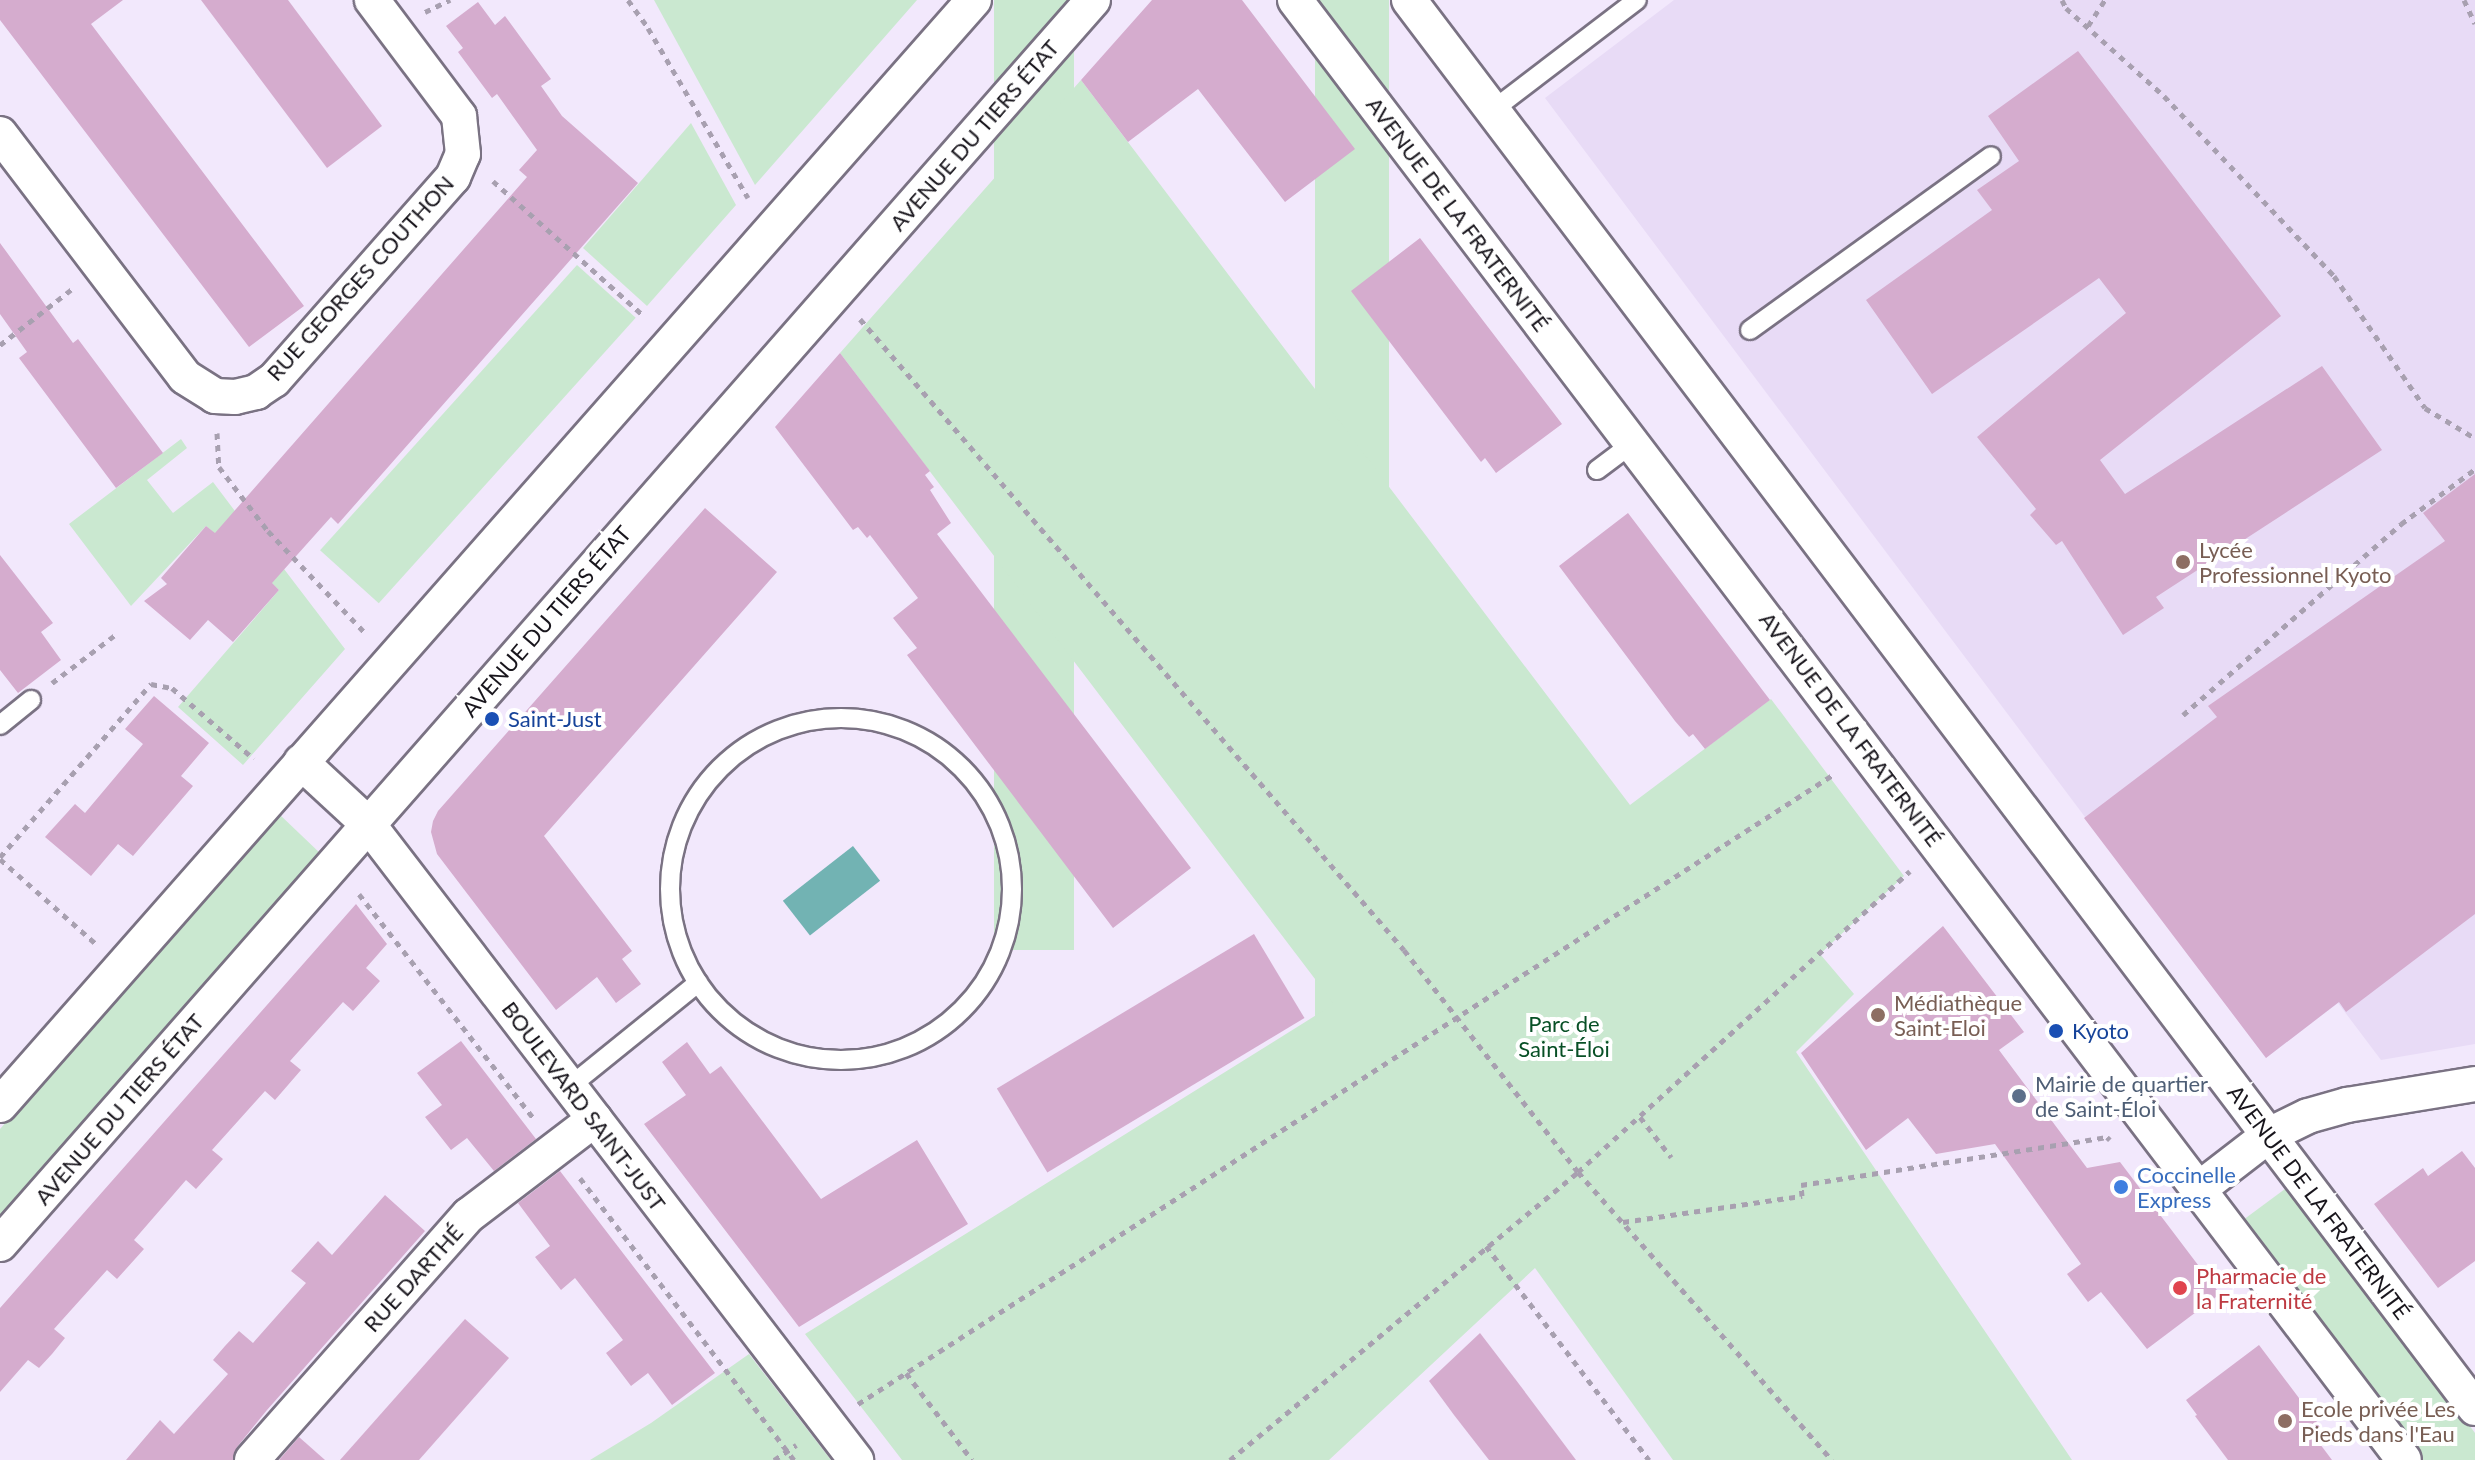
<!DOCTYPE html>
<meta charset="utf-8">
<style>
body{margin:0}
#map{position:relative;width:2475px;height:1460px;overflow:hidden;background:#f2e8fc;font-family:Lato,sans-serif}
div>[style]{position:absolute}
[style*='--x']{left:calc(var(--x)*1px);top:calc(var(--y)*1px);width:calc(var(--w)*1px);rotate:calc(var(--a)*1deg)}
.built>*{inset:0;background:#e8dbf6}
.green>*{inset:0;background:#cae8d0;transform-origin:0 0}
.water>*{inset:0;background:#72b3b3;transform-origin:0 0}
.building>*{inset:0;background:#d5acce;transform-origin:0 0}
.path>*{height:5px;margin-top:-2.5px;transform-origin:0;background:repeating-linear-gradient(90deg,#a8a0b0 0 6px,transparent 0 12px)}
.roads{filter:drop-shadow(2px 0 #7a7283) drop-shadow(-2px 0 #7a7283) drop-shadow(0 2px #7a7283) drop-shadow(0 -2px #7a7283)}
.lane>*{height:18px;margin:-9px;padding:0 9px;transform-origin:9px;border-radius:9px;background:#fff}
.lane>.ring{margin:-9px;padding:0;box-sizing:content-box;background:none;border:18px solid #fff;border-radius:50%}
.street>*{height:34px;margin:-17px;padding:0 17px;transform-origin:17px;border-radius:17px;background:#fff}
.dots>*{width:22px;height:22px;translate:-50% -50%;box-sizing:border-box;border:4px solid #fff;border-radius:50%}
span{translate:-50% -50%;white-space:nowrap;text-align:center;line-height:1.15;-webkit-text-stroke:8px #fff;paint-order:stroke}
.street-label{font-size:22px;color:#18151c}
.education-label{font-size:22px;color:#785e54}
.left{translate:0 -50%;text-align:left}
.transit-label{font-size:22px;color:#164399}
.park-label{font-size:22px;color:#085026}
.service-label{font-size:22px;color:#4e5e75}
.shop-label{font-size:22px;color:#366cbe}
.health-label{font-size:22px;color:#be3a42}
</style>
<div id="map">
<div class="built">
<div style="clip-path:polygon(1674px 0,2475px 0,2475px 1044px,2381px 1060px,2338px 1003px,2266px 1058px,1545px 98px)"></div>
</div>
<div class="green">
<div style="clip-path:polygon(654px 0,917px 0,755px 185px)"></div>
<div style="left:994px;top:0;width:80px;height:950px"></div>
<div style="left:1315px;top:0;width:74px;height:1395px"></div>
<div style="clip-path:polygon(1081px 80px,1630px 805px,1771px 699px,1904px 876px,1820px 954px,1854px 994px,1796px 1052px,2072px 1460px,1673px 1460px,1535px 1268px,1329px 1460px,902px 1460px,805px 1334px,1334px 1004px,840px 353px)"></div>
<div style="clip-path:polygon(691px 123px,736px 205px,647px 306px,583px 248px)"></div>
<div style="left:577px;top:265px;width:79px;height:384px;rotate:42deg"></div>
<div style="clip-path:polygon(181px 439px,187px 448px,147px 480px,173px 513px,213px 482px,250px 531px,234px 550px,206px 526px,131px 606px,69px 524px)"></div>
<div style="clip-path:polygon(268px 548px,345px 649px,243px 765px,178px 707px,279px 590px,252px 565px)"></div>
<div style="clip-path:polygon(278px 813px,322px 855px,0 1222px,0 1129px)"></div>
<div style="clip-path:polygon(2289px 1186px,2475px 1433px,2475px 1460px,2418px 1460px,2239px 1223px)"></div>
<div style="clip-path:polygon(749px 1354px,831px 1460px,590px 1460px,651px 1423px)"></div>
</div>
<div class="water">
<div style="left:853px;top:846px;width:44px;height:89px;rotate:52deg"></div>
</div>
<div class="building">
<div style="clip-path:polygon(0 0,123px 0,91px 24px,304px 306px,249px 347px,0 20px)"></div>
<div style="clip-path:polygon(201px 0,288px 0,382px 126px,327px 168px)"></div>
<div style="clip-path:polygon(1152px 0,1242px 0,1355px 149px,1285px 202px,1198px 89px,1128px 142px,1081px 80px)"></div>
<div style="clip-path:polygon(478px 2px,495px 25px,505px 16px,551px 79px,541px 86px,562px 116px,638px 183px,338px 524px,331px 517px,272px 583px,279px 590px,233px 642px,208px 620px,190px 640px,144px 601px,167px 584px,161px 578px,206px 526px,215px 533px,527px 177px,519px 170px,537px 150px,497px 94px,492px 98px,458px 52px,463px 48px,446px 26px)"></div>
<div style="clip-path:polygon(2078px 51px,2281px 316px,2100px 460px,2125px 494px,2322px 366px,2382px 450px,2156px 597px,2164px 608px,2123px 635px,2062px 541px,2056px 545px,2030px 515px,2036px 509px,1977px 437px,2126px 313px,2099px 278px,1932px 394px,1866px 300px,1992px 210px,1977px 190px,2019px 161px,1988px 116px)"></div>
<div style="clip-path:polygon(1420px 238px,1562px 424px,1496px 473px,1485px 458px,1481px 462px,1351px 291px)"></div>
<div style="clip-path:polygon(0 243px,73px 343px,78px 339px,163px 453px,116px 488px,19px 358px,27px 352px,0 314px)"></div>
<div style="clip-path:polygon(840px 353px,930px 471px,925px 475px,934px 487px,930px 490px,951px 523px,937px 534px,1191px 868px,1113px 928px,907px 655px,917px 648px,893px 618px,918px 598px,870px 535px,867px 538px,858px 527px,853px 530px,775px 427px)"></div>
<div style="clip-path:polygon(2475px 474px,2475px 914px,2346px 1012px,2339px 1002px,2266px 1058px,2084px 818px,2217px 717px,2208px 706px,2445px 541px,2423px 513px)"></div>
<div style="clip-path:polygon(705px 508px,777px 572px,544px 836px,632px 951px,622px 959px,641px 984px,616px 1003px,597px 977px,556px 1010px,437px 854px,431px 832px,433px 821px,438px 811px)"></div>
<div style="clip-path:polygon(1628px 513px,1770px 700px,1705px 749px,1693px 734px,1689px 737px,1675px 721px,1559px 566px)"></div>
<div style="clip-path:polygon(0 555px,53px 623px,41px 632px,61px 660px,18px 693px,0 670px)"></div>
<div style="clip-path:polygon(154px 696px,209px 743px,181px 776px,193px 786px,133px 856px,118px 844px,91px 876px,45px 837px,75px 804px,85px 813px,143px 744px,125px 729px)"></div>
<div style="clip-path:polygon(356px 904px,387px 944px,366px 968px,380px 981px,353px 1011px,343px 1002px,290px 1061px,301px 1070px,275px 1100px,265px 1091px,212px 1150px,223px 1159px,196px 1189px,186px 1180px,134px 1240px,144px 1249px,117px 1279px,107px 1270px,54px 1329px,65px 1338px,52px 1354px,39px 1368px,28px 1360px,0 1392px,0 1308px)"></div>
<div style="clip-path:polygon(1943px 926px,2024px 1032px,1999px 1050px,2087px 1168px,2120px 1162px,2220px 1294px,2147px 1349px,2101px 1292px,2088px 1302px,2067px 1274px,2081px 1264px,1995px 1144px,1936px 1154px,1908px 1118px,1866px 1150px,1801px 1053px)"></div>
<div style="left:1254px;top:934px;width:98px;height:300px;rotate:59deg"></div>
<div style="clip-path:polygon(461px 1041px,536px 1139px,494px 1171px,467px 1138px,451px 1150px,425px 1117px,442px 1105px,417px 1073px)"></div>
<div style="clip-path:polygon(687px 1042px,710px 1074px,721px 1066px,821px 1199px,917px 1140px,968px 1224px,799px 1327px,644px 1124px,686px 1095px,662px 1062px)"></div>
<div style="clip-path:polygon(2462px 1151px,2475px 1168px,2475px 1261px,2438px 1288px,2374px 1204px,2423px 1168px,2428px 1176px)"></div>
<div style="clip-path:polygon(560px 1171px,715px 1373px,672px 1405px,648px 1373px,631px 1386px,606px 1353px,623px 1340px,575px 1278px,561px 1290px,535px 1257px,550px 1246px,518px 1203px)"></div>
<div style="clip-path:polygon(385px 1195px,425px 1231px,267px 1410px,237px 1447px,233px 1460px,126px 1460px,160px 1420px,174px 1434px,228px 1374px,213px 1360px,225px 1346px,239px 1331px,253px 1343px,306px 1283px,291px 1271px,318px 1241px,332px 1255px)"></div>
<div style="clip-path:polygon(465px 1319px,509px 1358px,419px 1460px,340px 1460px)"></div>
<div style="clip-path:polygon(1480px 1333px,1516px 1380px,1576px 1460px,1489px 1460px,1454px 1415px,1429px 1381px)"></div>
<div style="clip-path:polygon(2259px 1345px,2326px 1434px,2317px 1440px,2332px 1460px,2228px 1460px,2195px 1416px,2197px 1415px,2186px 1400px)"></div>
<div style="clip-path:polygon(299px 1437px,325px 1460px,279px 1460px)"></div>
</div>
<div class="path">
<div style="--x:628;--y:0;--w:34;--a:54"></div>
<div style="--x:648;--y:28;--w:197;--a:59.5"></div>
<div style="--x:2062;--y:0;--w:9;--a:63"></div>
<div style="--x:2066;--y:8;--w:132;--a:41.9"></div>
<div style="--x:2164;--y:96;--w:248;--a:46.6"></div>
<div style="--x:2334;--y:276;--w:160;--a:55.4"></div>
<div style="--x:2425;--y:408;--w:58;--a:31"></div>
<div style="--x:2464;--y:0;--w:26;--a:65"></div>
<div style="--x:425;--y:12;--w:28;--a:-26"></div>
<div style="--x:2088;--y:26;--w:31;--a:-57"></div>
<div style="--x:493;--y:181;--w:203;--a:41.8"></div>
<div style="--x:860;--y:319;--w:833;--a:49.23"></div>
<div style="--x:1404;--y:950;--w:282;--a:51.9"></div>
<div style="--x:1578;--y:1172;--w:384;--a:48.6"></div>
<div style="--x:0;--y:345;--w:91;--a:-37.9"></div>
<div style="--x:217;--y:433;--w:34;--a:87"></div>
<div style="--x:219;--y:467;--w:81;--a:52.6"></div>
<div style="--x:268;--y:531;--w:142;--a:46.4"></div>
<div style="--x:52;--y:683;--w:79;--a:-37.3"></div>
<div style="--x:2183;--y:715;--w:290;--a:-41.2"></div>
<div style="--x:2401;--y:524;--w:92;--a:-36.6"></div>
<div style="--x:0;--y:857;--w:230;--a:-48.9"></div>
<div style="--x:151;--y:684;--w:21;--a:11"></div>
<div style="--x:172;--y:688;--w:108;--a:40.9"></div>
<div style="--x:0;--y:859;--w:127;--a:41.5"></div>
<div style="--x:359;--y:894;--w:286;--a:52.1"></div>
<div style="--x:1640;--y:1117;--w:51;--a:52.2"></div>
<div style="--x:580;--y:1178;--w:354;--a:52.8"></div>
<div style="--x:1623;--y:1222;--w:181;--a:-8.3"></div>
<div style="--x:1802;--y:1196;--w:11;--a:-95"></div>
<div style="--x:1801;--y:1185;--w:310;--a:-8.9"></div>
<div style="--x:2107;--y:1137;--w:4;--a:45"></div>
<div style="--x:1486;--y:1246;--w:269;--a:52.7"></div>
<div style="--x:906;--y:1373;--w:109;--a:52.8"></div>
<div style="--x:858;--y:1404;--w:1162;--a:-32.84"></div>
<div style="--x:774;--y:1460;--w:27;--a:-34"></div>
<div style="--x:1230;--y:1460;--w:452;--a:-39.6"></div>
<div style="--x:1578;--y:1172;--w:448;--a:-42.2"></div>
</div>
<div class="roads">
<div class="lane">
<div style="--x:1493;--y:110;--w:181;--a:-37.4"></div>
<div style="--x:1750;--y:330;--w:297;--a:-35.8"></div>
<div style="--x:1597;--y:470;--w:45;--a:-36.9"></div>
<div class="ring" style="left:670px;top:718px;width:324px;height:324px"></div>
<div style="--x:0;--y:725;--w:40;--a:-39"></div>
<div style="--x:569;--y:1087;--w:166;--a:-38.9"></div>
</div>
<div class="street">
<div style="--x:1295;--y:0;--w:1833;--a:52.78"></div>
<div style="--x:1409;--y:0;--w:1766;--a:52.87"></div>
<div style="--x:0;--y:134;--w:305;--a:52.7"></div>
<div style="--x:185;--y:377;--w:36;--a:32"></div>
<div style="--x:215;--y:396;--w:20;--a:3"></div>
<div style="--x:235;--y:397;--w:22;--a:-13"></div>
<div style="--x:256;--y:392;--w:22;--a:-34"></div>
<div style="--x:274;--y:380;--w:271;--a:-48.6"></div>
<div style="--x:453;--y:177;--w:25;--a:-67"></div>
<div style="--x:463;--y:154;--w:38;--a:-96"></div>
<div style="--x:459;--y:116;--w:145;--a:-126.9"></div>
<div style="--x:301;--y:762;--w:91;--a:42.8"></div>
<div style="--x:368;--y:824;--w:802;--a:52.5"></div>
<div style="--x:0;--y:1105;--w:1473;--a:-48.61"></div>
<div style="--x:2199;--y:1189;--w:88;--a:-37.6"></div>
<div style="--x:2269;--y:1135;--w:43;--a:-26"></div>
<div style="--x:2308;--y:1116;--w:41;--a:-15.8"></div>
<div style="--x:2347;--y:1105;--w:130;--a:-9.3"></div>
<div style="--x:0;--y:1244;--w:1656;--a:-48.7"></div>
<div style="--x:252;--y:1460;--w:327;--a:-48.5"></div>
<div style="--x:469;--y:1215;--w:158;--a:-37.3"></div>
</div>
</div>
<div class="dots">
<div style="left:2183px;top:562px;background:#8d6e63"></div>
<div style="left:492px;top:719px;background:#1a4fb4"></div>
<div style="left:1878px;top:1015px;background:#8d6e63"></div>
<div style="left:2056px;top:1031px;background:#1a4fb4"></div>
<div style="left:2019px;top:1096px;background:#5c6f8a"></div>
<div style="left:2121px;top:1187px;background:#3f7fe0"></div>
<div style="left:2180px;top:1288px;background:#e0444e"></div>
<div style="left:2285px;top:1421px;background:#8d6e63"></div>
</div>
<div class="street-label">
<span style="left:974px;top:135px;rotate:-49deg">AVENUE DU TIERS ÉTAT</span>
<span style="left:1458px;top:214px;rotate:53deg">AVENUE DE LA FRATERNITÉ</span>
<span style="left:360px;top:278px;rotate:-48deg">RUE GEORGES COUTHON</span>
<span style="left:546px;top:621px;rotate:-49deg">AVENUE DU TIERS ÉTAT</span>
<span style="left:1851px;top:729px;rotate:53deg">AVENUE DE LA FRATERNITÉ</span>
<span style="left:584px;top:1106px;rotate:53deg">BOULEVARD SAINT-JUST</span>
<span style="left:119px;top:1109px;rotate:-49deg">AVENUE DU TIERS ÉTAT</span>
<span style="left:2319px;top:1202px;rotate:53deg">AVENUE DE LA FRATERNITÉ</span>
<span style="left:413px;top:1278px;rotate:-48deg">RUE DARTHÉ</span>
</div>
<div class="education-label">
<span class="left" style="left:2199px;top:562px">Lycée<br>Professionnel Kyoto</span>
<span class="left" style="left:1894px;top:1015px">Médiathèque<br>Saint-Eloi</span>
<span class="left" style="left:2301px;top:1421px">Ecole privée Les<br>Pieds dans l'Eau</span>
</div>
<div class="transit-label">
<span class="left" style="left:508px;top:719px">Saint-Just</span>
<span class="left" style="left:2072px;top:1031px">Kyoto</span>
</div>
<div class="park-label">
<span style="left:1564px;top:1036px">Parc de<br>Saint-Éloi</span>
</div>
<div class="service-label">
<span class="left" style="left:2035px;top:1096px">Mairie de quartier<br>de Saint-Éloi</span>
</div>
<div class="shop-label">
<span class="left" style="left:2137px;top:1187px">Coccinelle<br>Express</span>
</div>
<div class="health-label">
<span class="left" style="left:2196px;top:1288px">Pharmacie de<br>la Fraternité</span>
</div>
</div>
